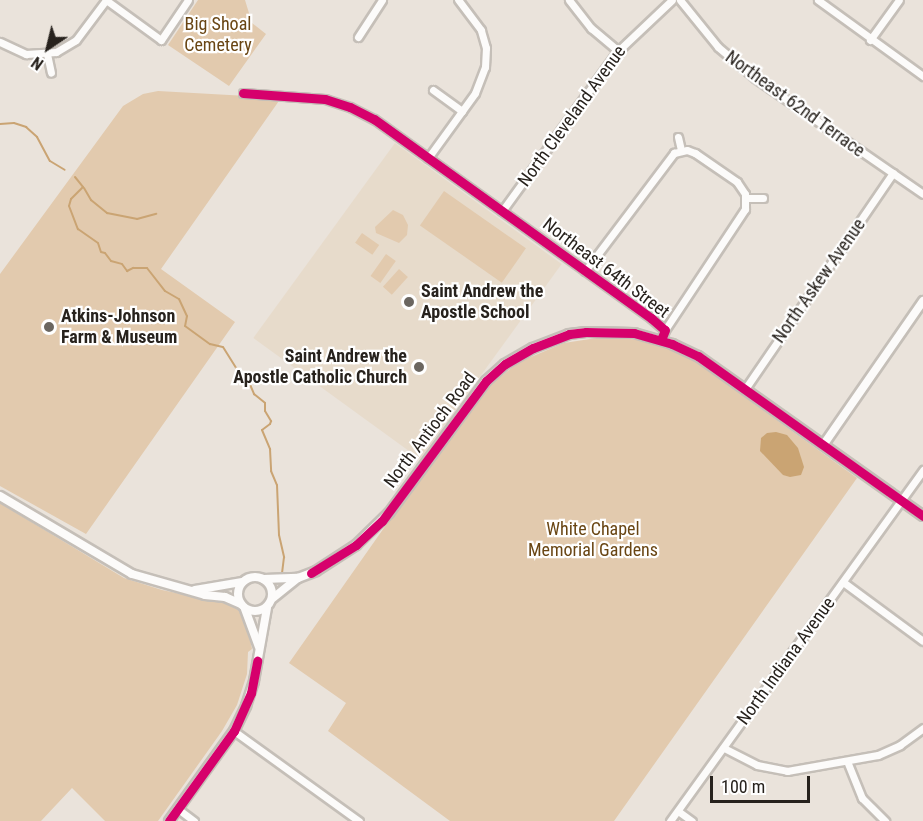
<!DOCTYPE html>
<style>
body{margin:0}
#map{position:relative;width:923px;height:821px;overflow:hidden;background:#eae3db;font-family:"Roboto Condensed",sans-serif}
div>[style]{position:absolute}
[style*='--x']{left:calc(var(--x)*1px);top:calc(var(--y)*1px);width:calc(var(--w)*1px);rotate:calc(var(--a)*1deg)}
.built>*{inset:0;background:#e7dbcb;transform-origin:0 0}
.green>*{inset:0;background:#e2caae;transform-origin:0 0}
.water>*{inset:0;background:#caa473}
.stream>*{height:2px;margin:-1px;padding:0 1px;transform-origin:1px;border-radius:1px;background:#caa473}
.roads{filter:drop-shadow(2px 0 #c5bfb8) drop-shadow(-2px 0 #c5bfb8) drop-shadow(0 2px #c5bfb8) drop-shadow(0 -2px #c5bfb8)}
.minor>*{height:7px;margin:-3.5px;padding:0 3.5px;transform-origin:3.5px;border-radius:3.5px;background:#fcfbfa}
.tertiary>*{height:8px;margin:-4px;padding:0 4px;transform-origin:4px;border-radius:4px;background:#fcfbfa}
.tertiary>.ring{margin:-4px;padding:0;box-sizing:content-box;background:none;border:8px solid #fcfbfa;border-radius:50%}
.cycleway>*{height:9px;margin:-4.5px;padding:0 4.5px;transform-origin:4.5px;border-radius:4.5px;background:#d6006c}
.dots>*{width:16px;height:16px;translate:-50% -50%;box-sizing:border-box;border:3px solid #fff;border-radius:50%}
span{translate:-50% -50%;white-space:nowrap;text-align:center;line-height:1.15;-webkit-text-stroke:4.5px #fff;paint-order:stroke}
.park-label{font-size:18px;color:#694513}
.street-label{font-size:18px;color:#27221d}
.poi-label{font-size:18px;color:#27221d;font-weight:700}
.left{translate:0 -50%;text-align:left}
.right{translate:-100% -50%;text-align:right}
.north{position:absolute;left:18px;top:18px;width:60px;height:60px;-webkit-text-stroke:4px #fff;paint-order:stroke;rotate:215deg;font-size:16px;font-weight:700;line-height:24px;text-align:center;color:#27221d}
.north::after{content:'';display:block;margin:auto;width:21px;height:27px;background:#27221d;clip-path:polygon(50% 0,100% 100%,50% 72%,0 100%)}
.scale{position:absolute;left:710px;top:776px;width:100px;height:27px;box-sizing:border-box;border:3px solid #27221d;border-top:0;padding-left:8px;font-size:18px;line-height:21px;white-space:nowrap;color:#27221d;-webkit-text-stroke:4px #fff;paint-order:stroke}
</style>
<div id="map">
<div class="built">
<div style="left:395px;top:143px;width:206px;height:241px;rotate:36deg"></div>
</div>
<div class="green">
<div style="clip-path:polygon(198px 0,245px 0,252px 23px,266px 34px,229px 86px,168px 45px)"></div>
<div style="clip-path:polygon(158px 91px,281px 98px,161px 269px,235px 322px,86px 534px,0 486px,0 274px,123px 106px,143px 94px)"></div>
<div style="left:444px;top:191px;width:100px;height:42px;rotate:35deg"></div>
<div style="clip-path:polygon(393px 210px,403px 215px,408px 225px,407px 235px,399px 243px,376px 233px,375px 227px)"></div>
<div style="left:362px;top:233px;width:21px;height:12px;rotate:35deg"></div>
<div style="left:386px;top:254px;width:12px;height:27px;rotate:35deg"></div>
<div style="left:399px;top:269px;width:12px;height:24px;rotate:42deg"></div>
<div style="clip-path:polygon(603px 337px,643px 340px,685px 354px,857px 478px,614px 821px,450px 821px,328px 731px,346px 703px,289px 663px,457px 424px,485px 389px,519px 362px,564px 343px)"></div>
<div style="clip-path:polygon(0 503px,124px 578px,162px 590px,229px 604px,238px 609px,248px 627px,252px 649px,248px 652px,247px 674px,237px 705px,222px 731px,158px 821px,105px 821px,72px 788px,41px 821px,0 821px)"></div>
</div>
<div class="water">
<div style="clip-path:polygon(776px 432px,787px 435px,798px 448px,804px 467px,801px 475px,790px 477px,783px 475px,760px 451px,761px 438px,767px 433px)"></div>
</div>
<div class="stream">
<div style="--x:0;--y:124;--w:14;--a:-4"></div>
<div style="--x:14;--y:123;--w:13;--a:18"></div>
<div style="--x:26;--y:127;--w:15;--a:42"></div>
<div style="--x:37;--y:137;--w:27;--a:62"></div>
<div style="--x:50;--y:161;--w:17;--a:31"></div>
<div style="--x:75;--y:177;--w:13;--a:51"></div>
<div style="--x:83;--y:187;--w:17;--a:135"></div>
<div style="--x:71;--y:199;--w:7;--a:106"></div>
<div style="--x:69;--y:206;--w:25;--a:69"></div>
<div style="--x:78;--y:229;--w:24;--a:35"></div>
<div style="--x:98;--y:243;--w:9;--a:72"></div>
<div style="--x:101;--y:252;--w:4;--a:14"></div>
<div style="--x:105;--y:253;--w:10;--a:53"></div>
<div style="--x:111;--y:261;--w:11;--a:15"></div>
<div style="--x:122;--y:264;--w:9;--a:54"></div>
<div style="--x:127;--y:271;--w:7;--a:-27"></div>
<div style="--x:133;--y:268;--w:14;--a:0"></div>
<div style="--x:147;--y:268;--w:29;--a:52"></div>
<div style="--x:165;--y:291;--w:16;--a:30"></div>
<div style="--x:179;--y:299;--w:19;--a:65"></div>
<div style="--x:187;--y:316;--w:10;--a:101"></div>
<div style="--x:185;--y:326;--w:31;--a:36"></div>
<div style="--x:210;--y:344;--w:13;--a:13"></div>
<div style="--x:223;--y:347;--w:31;--a:58"></div>
<div style="--x:239;--y:373;--w:7;--a:16"></div>
<div style="--x:246;--y:375;--w:21;--a:67"></div>
<div style="--x:254;--y:394;--w:14;--a:39"></div>
<div style="--x:265;--y:403;--w:8;--a:90"></div>
<div style="--x:265;--y:411;--w:12;--a:59"></div>
<div style="--x:271;--y:421;--w:3;--a:108"></div>
<div style="--x:270;--y:424;--w:10;--a:143"></div>
<div style="--x:262;--y:430;--w:21;--a:67"></div>
<div style="--x:270;--y:449;--w:22;--a:87"></div>
<div style="--x:271;--y:471;--w:15;--a:67"></div>
<div style="--x:277;--y:485;--w:50;--a:87.7"></div>
<div style="--x:279;--y:535;--w:23;--a:77"></div>
<div style="--x:284;--y:557;--w:16;--a:97"></div>
<div style="--x:84;--y:188;--w:14;--a:60"></div>
<div style="--x:91;--y:200;--w:21;--a:39"></div>
<div style="--x:107;--y:213;--w:31;--a:11"></div>
<div style="--x:137;--y:219;--w:20;--a:-15"></div>
</div>
<div class="roads">
<div class="minor">
<div style="--x:106;--y:0;--w:68;--a:36"></div>
<div style="--x:161;--y:40;--w:48;--a:-56"></div>
<div style="--x:569;--y:0;--w:36;--a:52"></div>
<div style="--x:591;--y:28;--w:35;--a:40"></div>
<div style="--x:680;--y:0;--w:60;--a:51"></div>
<div style="--x:718;--y:47;--w:48;--a:40"></div>
<div style="--x:755;--y:78;--w:204;--a:34.6"></div>
<div style="--x:818;--y:0;--w:130;--a:35.9"></div>
<div style="--x:358;--y:37;--w:44;--a:-57"></div>
<div style="--x:870;--y:40;--w:49;--a:-54.1"></div>
<div style="--x:0;--y:42;--w:29;--a:25"></div>
<div style="--x:26;--y:54;--w:30;--a:-4"></div>
<div style="--x:56;--y:52;--w:23;--a:-31"></div>
<div style="--x:76;--y:40;--w:50;--a:-53.1"></div>
<div style="--x:47;--y:54;--w:19;--a:78"></div>
<div style="--x:433;--y:90;--w:36;--a:36"></div>
<div style="--x:243;--y:93;--w:82;--a:4.2"></div>
<div style="--x:325;--y:99;--w:26;--a:18"></div>
<div style="--x:350;--y:107;--w:27;--a:27"></div>
<div style="--x:374;--y:119;--w:341;--a:35.7"></div>
<div style="--x:651;--y:318;--w:18;--a:41"></div>
<div style="--x:665;--y:330;--w:11;--a:112"></div>
<div style="--x:678;--y:137;--w:13;--a:77"></div>
<div style="--x:428;--y:158;--w:80;--a:-54.1"></div>
<div style="--x:475;--y:93;--w:28;--a:-69"></div>
<div style="--x:485;--y:67;--w:19;--a:-87"></div>
<div style="--x:486;--y:48;--w:19;--a:-106"></div>
<div style="--x:481;--y:30;--w:38;--a:-127"></div>
<div style="--x:746;--y:198;--w:17;--a:0"></div>
<div style="--x:502;--y:211;--w:198;--a:-54.1"></div>
<div style="--x:618;--y:51;--w:74;--a:-43.4"></div>
<div style="--x:585;--y:271;--w:148;--a:-53"></div>
<div style="--x:674;--y:153;--w:13;--a:-13"></div>
<div style="--x:687;--y:150;--w:9;--a:21"></div>
<div style="--x:695;--y:153;--w:51;--a:34.6"></div>
<div style="--x:737;--y:182;--w:14;--a:56"></div>
<div style="--x:745;--y:194;--w:15;--a:90"></div>
<div style="--x:745;--y:209;--w:145;--a:123.5"></div>
<div style="--x:745;--y:389;--w:262;--a:-55.6"></div>
<div style="--x:843;--y:582;--w:99;--a:36.4"></div>
<div style="--x:234;--y:731;--w:154;--a:35.8"></div>
<div style="--x:724;--y:748;--w:37;--a:27"></div>
<div style="--x:757;--y:765;--w:31;--a:11"></div>
<div style="--x:787;--y:771;--w:92;--a:-10"></div>
<div style="--x:878;--y:755;--w:24;--a:-24"></div>
<div style="--x:900;--y:745;--w:29;--a:-36"></div>
<div style="--x:847;--y:761;--w:40;--a:68"></div>
<div style="--x:862;--y:798;--w:33;--a:45"></div>
<div style="--x:178;--y:809;--w:20;--a:37"></div>
<div style="--x:678;--y:811;--w:17;--a:36"></div>
<div style="--x:670;--y:821;--w:433;--a:-54.2"></div>
</div>
<div class="tertiary">
<div style="--x:824;--y:444;--w:174;--a:-55.3"></div>
<div style="--x:0;--y:496;--w:153;--a:30.6"></div>
<div style="--x:132;--y:574;--w:76;--a:16"></div>
<div style="--x:205;--y:595;--w:20;--a:6"></div>
<div style="--x:225;--y:597;--w:17;--a:24"></div>
<div class="ring" style="left:238px;top:577px;width:26px;height:26px"></div>
<div style="--x:264;--y:579;--w:34;--a:-2"></div>
<div style="--x:298;--y:578;--w:19;--a:-21"></div>
<div style="--x:316;--y:571;--w:48;--a:-33"></div>
<div style="--x:356;--y:545;--w:46;--a:-44.1"></div>
<div style="--x:389;--y:513;--w:164;--a:-53.7"></div>
<div style="--x:486;--y:381;--w:25;--a:-42"></div>
<div style="--x:505;--y:364;--w:32;--a:-30"></div>
<div style="--x:533;--y:348;--w:39;--a:-21"></div>
<div style="--x:569;--y:334;--w:17;--a:-7"></div>
<div style="--x:586;--y:332;--w:48;--a:1.2"></div>
<div style="--x:634;--y:333;--w:40;--a:16"></div>
<div style="--x:672;--y:344;--w:29;--a:25"></div>
<div style="--x:698;--y:356;--w:276;--a:35.4"></div>
<div style="--x:195;--y:590;--w:48;--a:-9.7"></div>
<div style="--x:273;--y:598;--w:32;--a:-39"></div>
<div style="--x:245;--y:609;--w:40;--a:69.8"></div>
<div style="--x:169;--y:821;--w:111;--a:-54.2"></div>
<div style="--x:234;--y:731;--w:28;--a:-64"></div>
<div style="--x:246;--y:706;--w:26;--a:-72"></div>
<div style="--x:254;--y:681;--w:74;--a:-79.9"></div>
</div>
</div>
<div class="cycleway">
<div style="--x:243;--y:93;--w:82;--a:4.2"></div>
<div style="--x:325;--y:99;--w:26;--a:18"></div>
<div style="--x:350;--y:107;--w:27;--a:27"></div>
<div style="--x:374;--y:119;--w:341;--a:35.7"></div>
<div style="--x:651;--y:318;--w:18;--a:41"></div>
<div style="--x:665;--y:330;--w:11;--a:112"></div>
<div style="--x:311;--y:573;--w:53;--a:-31.9"></div>
<div style="--x:356;--y:545;--w:35;--a:-43"></div>
<div style="--x:382;--y:521;--w:174;--a:-53.4"></div>
<div style="--x:486;--y:381;--w:25;--a:-42"></div>
<div style="--x:505;--y:364;--w:32;--a:-30"></div>
<div style="--x:533;--y:348;--w:39;--a:-21"></div>
<div style="--x:569;--y:334;--w:17;--a:-7"></div>
<div style="--x:586;--y:332;--w:48;--a:1.2"></div>
<div style="--x:634;--y:333;--w:40;--a:16"></div>
<div style="--x:672;--y:344;--w:29;--a:25"></div>
<div style="--x:698;--y:356;--w:276;--a:35.4"></div>
<div style="--x:169;--y:821;--w:111;--a:-54.2"></div>
<div style="--x:234;--y:731;--w:42;--a:-65.9"></div>
<div style="--x:251;--y:693;--w:33;--a:-79"></div>
</div>
<div class="dots">
<div style="left:409px;top:302px;background:#6b6660"></div>
<div style="left:49px;top:327px;background:#6b6660"></div>
<div style="left:419px;top:367px;background:#6b6660"></div>
</div>
<div class="park-label">
<span style="left:218px;top:35px">Big Shoal<br>Cemetery</span>
<span style="left:593px;top:540px">White Chapel<br>Memorial Gardens</span>
</div>
<div class="street-label">
<span style="left:795px;top:104px;rotate:36deg">Northeast 62nd Terrace</span>
<span style="left:572px;top:116px;rotate:-54deg">North Cleveland Avenue</span>
<span style="left:606px;top:268px;rotate:37deg">Northeast 64th Street</span>
<span style="left:819px;top:281px;rotate:-55deg">North Askew Avenue</span>
<span style="left:430px;top:430px;rotate:-53deg">North Antioch Road</span>
<span style="left:786px;top:661px;rotate:-54deg">North Indiana Avenue</span>
</div>
<div class="poi-label">
<span class="left" style="left:421px;top:302px">Saint Andrew the<br>Apostle School</span>
<span class="left" style="left:61px;top:327px">Atkins-Johnson<br>Farm &amp; Museum</span>
<span class="right" style="left:407px;top:367px">Saint Andrew the<br>Apostle Catholic Church</span>
</div>
<div class="north">N</div>
<div class="scale">100 m</div>
</div>
